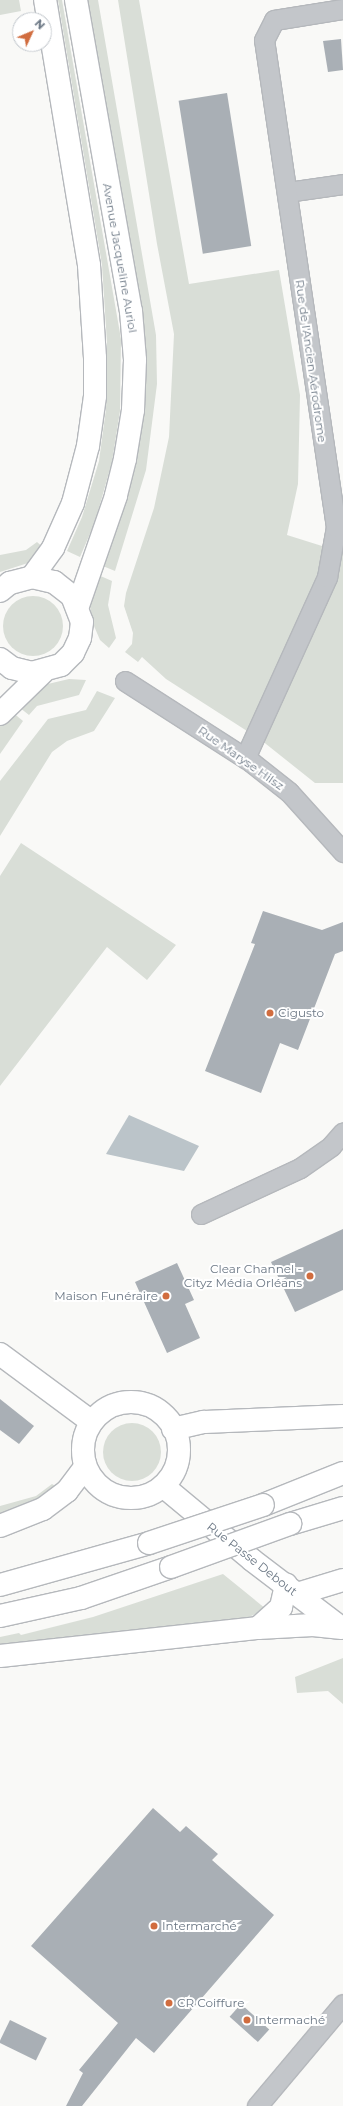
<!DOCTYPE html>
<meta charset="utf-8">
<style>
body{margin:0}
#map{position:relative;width:343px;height:2106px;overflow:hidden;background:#f9f9f7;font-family:Montserrat,sans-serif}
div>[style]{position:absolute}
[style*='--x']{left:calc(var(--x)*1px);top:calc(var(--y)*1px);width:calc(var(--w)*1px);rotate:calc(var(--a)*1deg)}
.green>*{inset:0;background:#d9ded7}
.round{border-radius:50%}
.water>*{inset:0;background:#bbc4c9}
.building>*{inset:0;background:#a9afb5;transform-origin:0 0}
.roads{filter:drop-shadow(1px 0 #b5b8bc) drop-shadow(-1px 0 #b5b8bc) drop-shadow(0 1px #b5b8bc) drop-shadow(0 -1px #b5b8bc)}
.minor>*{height:19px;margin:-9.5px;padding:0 9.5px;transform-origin:9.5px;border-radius:9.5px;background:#c3c6ca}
.major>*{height:22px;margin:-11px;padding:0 11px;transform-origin:11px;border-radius:11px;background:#fff}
.major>.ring{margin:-11px;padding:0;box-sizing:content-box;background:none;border:22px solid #fff;border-radius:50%}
.bridges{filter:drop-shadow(1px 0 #b5b8bc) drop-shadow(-1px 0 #b5b8bc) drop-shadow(0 1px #b5b8bc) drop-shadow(0 -1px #b5b8bc)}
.major-bridge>*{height:22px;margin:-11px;padding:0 11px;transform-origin:11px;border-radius:11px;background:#fff}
.dots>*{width:11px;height:11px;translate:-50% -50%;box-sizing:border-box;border:2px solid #fff;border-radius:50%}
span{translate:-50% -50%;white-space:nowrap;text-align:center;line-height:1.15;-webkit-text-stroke:4px #fff;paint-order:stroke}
.street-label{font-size:12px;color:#6c7885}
.poi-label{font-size:12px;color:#6c7885}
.left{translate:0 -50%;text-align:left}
.right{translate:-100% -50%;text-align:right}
.north{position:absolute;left:12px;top:12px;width:40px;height:40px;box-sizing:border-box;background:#fff;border:1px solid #c4c9ce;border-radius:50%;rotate:46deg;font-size:11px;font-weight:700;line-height:16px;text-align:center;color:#6c7885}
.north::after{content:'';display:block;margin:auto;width:14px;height:18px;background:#d16d3f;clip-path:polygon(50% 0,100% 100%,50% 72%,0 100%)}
</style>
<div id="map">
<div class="green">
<div style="clip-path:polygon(0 0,19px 0,21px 11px,0 15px)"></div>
<div style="clip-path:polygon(58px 0,62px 0,121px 339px,120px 411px,112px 462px,95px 522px,80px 557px,67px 551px,82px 517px,99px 461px,106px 409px,107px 343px,102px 265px)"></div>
<div style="clip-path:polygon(80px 0,98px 0,156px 335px,157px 384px,146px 470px,115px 571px,98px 564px,136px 420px)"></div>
<div style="clip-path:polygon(118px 0,139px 0,189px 284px,279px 270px,300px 395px,298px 484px,287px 535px,322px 546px,343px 542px,343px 783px,315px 783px,261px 740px,166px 679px,142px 657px,138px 662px,125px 652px,132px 644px,133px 633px,124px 606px,126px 593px,154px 508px,169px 437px,174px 334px,157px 244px)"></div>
<div style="clip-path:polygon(37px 542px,45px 549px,37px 556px,28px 563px,0 572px,0 555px,26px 550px)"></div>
<div style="clip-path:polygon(96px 574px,112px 581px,108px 605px,116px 638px,109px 648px,100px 640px,94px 626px,90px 607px)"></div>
<div class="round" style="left:3px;top:596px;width:60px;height:60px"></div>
<div style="clip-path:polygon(69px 679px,86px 680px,79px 695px,37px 706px,29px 715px,15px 704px,35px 687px)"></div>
<div style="clip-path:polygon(97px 691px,115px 698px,94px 731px,67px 741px,52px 752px,0 836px,0 781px,48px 719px,86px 710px)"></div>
<div style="clip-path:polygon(11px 711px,23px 721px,0 754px,0 726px)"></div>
<div style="clip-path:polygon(21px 843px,176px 945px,147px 980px,107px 947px,0 1086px,0 876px)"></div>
<div class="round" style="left:103px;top:1423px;width:58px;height:58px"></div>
<div style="clip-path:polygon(52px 1484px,57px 1487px,39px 1500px,0 1516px,0 1506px,36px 1496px)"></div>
<div style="clip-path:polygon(223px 1574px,266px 1609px,236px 1623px,0 1645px,0 1637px,19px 1633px,21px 1635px,93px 1617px)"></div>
<div style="clip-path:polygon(343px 1658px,343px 1704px,328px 1691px,297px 1693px,295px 1677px)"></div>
</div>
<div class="water">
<div style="clip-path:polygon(129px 1115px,199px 1146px,184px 1171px,106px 1154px)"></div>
</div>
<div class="building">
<div style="clip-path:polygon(341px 39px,343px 70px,328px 72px,323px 41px)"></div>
<div style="left:227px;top:93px;width:155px;height:49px;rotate:81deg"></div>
<div style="clip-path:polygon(263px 911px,322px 930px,343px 922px,343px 951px,335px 954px,298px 1050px,280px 1043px,261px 1093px,205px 1071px,255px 944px,251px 943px)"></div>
<div style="clip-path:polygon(343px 1229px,343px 1290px,295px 1312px,271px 1262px)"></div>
<div style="clip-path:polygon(177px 1263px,194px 1300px,185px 1304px,200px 1338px,167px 1353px,135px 1282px)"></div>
<div style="clip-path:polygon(0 1399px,34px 1426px,19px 1444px,0 1430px)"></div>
<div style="clip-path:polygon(153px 1808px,180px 1832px,186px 1826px,203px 1841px,218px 1854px,212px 1860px,274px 1915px,154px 2053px,136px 2038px,82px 2106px,66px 2106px,83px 2073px,79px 2070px,118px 2023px,31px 1946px)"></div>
<div style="left:241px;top:2004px;width:38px;height:17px;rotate:42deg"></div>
<div style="left:10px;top:2020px;width:41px;height:25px;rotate:26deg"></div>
</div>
<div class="roads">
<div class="minor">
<div style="--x:287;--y:192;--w:57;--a:-8.1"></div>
<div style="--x:125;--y:681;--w:150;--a:32.7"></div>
<div style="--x:251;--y:762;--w:48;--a:38.3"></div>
<div style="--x:289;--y:792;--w:81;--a:48"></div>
<div style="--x:245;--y:758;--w:199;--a:-65.6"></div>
<div style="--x:327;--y:577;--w:51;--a:-79.8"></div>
<div style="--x:336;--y:527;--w:492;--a:-98.4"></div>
<div style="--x:264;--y:40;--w:22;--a:-63"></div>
<div style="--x:274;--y:20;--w:70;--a:-9.1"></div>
<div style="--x:201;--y:1214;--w:109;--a:-24.9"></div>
<div style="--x:300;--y:1168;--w:38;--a:-35"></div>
<div style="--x:331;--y:1146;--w:18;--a:-49"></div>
<div style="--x:257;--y:2106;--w:133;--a:-49.9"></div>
</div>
<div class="major">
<div style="--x:76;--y:0;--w:316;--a:80"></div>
<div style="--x:131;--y:311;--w:49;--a:85.3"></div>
<div style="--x:135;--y:360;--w:50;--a:92.3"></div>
<div style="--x:133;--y:410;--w:50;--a:99.3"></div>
<div style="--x:125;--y:459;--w:38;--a:104"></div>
<div style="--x:116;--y:496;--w:116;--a:109.1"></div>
<div style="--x:32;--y:577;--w:36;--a:-54"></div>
<div style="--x:53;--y:548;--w:49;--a:-66"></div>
<div style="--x:73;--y:503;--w:59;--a:-75.3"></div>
<div style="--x:88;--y:446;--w:50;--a:-82"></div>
<div style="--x:95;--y:396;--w:38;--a:-90"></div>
<div style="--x:95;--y:358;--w:93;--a:-93.7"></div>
<div style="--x:89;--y:265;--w:269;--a:-99.4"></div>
<div style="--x:0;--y:591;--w:13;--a:-39"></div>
<div style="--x:10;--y:583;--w:23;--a:-15"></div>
<div style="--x:32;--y:577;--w:23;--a:13"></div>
<div style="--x:54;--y:582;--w:23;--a:38"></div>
<div style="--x:72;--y:596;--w:28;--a:69"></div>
<div style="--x:82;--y:622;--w:16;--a:97"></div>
<div style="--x:80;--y:638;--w:17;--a:115"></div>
<div style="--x:73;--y:653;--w:17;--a:135"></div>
<div style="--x:61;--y:665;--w:30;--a:165"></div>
<div style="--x:32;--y:673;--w:21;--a:-166"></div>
<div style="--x:12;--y:668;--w:15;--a:-143"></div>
<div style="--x:0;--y:714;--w:60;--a:-44.3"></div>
<div style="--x:0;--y:1354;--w:114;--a:36.5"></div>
<div class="ring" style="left:83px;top:1402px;width:74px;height:74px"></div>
<div style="--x:173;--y:1429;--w:32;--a:-13"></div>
<div style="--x:204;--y:1422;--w:139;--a:-2.5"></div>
<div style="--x:163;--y:1486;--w:116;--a:39.7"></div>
<div style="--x:252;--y:1560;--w:111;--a:37.3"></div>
<div style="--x:263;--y:1505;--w:86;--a:-21.8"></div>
<div style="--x:290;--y:1524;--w:55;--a:-16.8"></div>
<div style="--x:0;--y:1526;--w:46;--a:-21.6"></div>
<div style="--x:43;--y:1509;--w:30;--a:-37"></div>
<div style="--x:67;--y:1491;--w:30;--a:-53"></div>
<div style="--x:0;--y:1585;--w:155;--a:-15.7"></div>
<div style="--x:297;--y:1594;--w:48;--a:-16.9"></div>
<div style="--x:0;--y:1616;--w:83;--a:-12.5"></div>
<div style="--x:81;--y:1598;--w:95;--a:-19"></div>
<div style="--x:258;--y:1628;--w:31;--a:-42"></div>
<div style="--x:281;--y:1607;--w:23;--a:-77"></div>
<div style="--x:0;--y:1656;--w:260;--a:-6.2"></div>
<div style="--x:258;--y:1628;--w:55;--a:-3.1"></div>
<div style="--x:313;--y:1625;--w:29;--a:6"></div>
</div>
</div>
<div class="bridges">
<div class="major-bridge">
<div style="--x:149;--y:1543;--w:120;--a:-18.4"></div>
<div style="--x:171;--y:1567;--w:127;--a:-19.9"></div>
</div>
</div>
<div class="dots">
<div style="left:270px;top:1013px;background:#d16d3f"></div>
<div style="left:310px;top:1276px;background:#d16d3f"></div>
<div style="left:166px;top:1296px;background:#d16d3f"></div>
<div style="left:154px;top:1926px;background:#d16d3f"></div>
<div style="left:169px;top:2003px;background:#d16d3f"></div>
<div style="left:247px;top:2020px;background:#d16d3f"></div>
</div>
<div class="street-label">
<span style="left:120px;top:258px;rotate:80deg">Avenue Jacqueline Auriol</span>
<span style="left:311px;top:361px;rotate:82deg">Rue de l'Ancien Aérodrome</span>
<span style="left:241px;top:758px;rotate:35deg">Rue Maryse Hilsz</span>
<span style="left:252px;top:1559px;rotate:38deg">Rue Passe Debout</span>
</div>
<div class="poi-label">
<span class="left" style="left:278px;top:1013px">Cigusto</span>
<span class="right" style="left:302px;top:1276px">Clear Channel -<br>Cityz Média Orléans</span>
<span class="right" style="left:158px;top:1296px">Maison Funéraire</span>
<span class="left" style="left:162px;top:1926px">Intermarché</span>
<span class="left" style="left:177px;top:2003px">CR Coiffure</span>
<span class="left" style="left:255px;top:2020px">Intermaché</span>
</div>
<div class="north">N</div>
</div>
